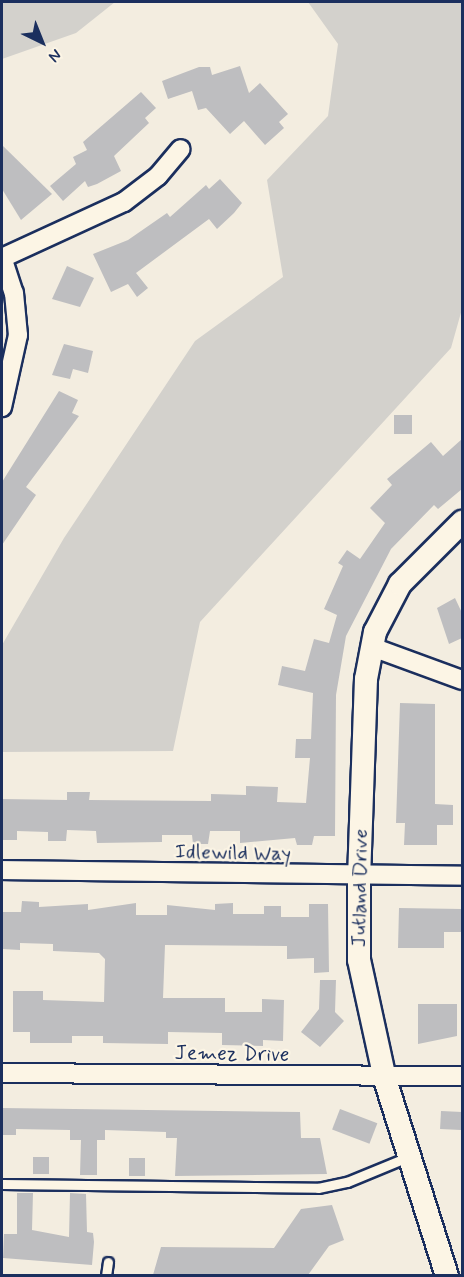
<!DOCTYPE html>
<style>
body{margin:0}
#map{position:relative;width:464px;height:1277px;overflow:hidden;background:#f3ede0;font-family:Mynerve,sans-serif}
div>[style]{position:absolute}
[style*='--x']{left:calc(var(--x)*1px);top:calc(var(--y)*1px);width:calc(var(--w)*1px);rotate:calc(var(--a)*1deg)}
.green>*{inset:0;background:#d3d1cc}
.building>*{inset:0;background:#bebec0;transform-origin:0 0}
.roads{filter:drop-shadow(2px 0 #1b2f5e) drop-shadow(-2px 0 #1b2f5e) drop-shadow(0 2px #1b2f5e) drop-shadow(0 -2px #1b2f5e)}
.service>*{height:9px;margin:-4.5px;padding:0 4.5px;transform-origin:4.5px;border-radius:4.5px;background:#fcf5e5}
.minor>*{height:18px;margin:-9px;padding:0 9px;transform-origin:9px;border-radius:9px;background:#fcf5e5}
.tertiary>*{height:22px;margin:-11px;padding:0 11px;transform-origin:11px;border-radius:11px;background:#fcf5e5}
span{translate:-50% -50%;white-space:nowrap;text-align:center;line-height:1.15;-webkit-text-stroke:4.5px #fcf5e5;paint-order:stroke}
.street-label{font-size:21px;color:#1b2f5e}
.frame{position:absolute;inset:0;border:3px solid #1b2f5e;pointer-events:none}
.north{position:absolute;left:12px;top:12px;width:60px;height:60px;-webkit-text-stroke:4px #fcf5e5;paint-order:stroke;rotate:137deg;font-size:16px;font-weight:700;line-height:24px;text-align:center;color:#1b2f5e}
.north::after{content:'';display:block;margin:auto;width:21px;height:27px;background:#1b2f5e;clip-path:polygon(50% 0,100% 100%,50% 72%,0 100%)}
</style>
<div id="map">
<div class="green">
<div style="clip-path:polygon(2px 2px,115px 2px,76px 33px,2px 59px)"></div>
<div style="clip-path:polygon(308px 2px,462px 2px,462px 309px,451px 348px,200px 622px,173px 751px,2px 752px,2px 645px,64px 538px,195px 341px,283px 277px,267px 180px,328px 116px,338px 44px)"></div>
</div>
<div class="building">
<div style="clip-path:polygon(240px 66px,249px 93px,260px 83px,288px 114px,279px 122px,284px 128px,265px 145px,244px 121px,230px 134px,206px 108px,198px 110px,192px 91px,168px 99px,162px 81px,199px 67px,210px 67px,212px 75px)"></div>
<div style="clip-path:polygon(141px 92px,156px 108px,145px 118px,149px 123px,114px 156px,121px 171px,97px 184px,88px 187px,85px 181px,63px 201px,50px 186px,76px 164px,73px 157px,87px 150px,83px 142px)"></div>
<div style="clip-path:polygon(2px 145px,52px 194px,21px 220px,2px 189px)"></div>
<div style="clip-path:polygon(220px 179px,242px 203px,234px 213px,217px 229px,209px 219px,136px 273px,148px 288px,137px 297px,128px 284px,111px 292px,93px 254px,128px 240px,167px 213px,170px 217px,206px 185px,209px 189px)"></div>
<div style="clip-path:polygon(67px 266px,94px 278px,80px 307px,52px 299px)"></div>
<div style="clip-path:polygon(64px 344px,93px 351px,88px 373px,73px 369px,70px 379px,52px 375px)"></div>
<div style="clip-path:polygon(59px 391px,78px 400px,72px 413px,79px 416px,26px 487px,36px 495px,2px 545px,2px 482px)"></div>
<div style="left:394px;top:415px;width:18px;height:19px"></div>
<div style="clip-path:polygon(462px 439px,462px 489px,438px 509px,434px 505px,391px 549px,346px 636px,336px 695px,335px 836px,314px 836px,312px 845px,297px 845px,295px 838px,240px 843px,240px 831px,210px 831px,208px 844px,193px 844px,192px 835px,162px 835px,162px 842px,97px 843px,96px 831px,67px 830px,66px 841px,48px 841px,48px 832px,17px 831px,17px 840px,2px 840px,2px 799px,67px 800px,67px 792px,90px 792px,89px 800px,211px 801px,211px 794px,246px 795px,246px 786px,278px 787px,277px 802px,306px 803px,310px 758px,295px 758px,296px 739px,311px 739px,313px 693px,278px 685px,282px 666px,305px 671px,314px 639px,329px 643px,337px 615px,324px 609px,343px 566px,338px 563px,347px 550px,360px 559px,385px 523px,370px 508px,392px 485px,387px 479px,431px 442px,443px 456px)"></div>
<div style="clip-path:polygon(455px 598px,462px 613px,462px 638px,449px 644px,437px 608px)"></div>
<div style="clip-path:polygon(400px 703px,435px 704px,435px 804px,453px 805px,453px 825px,437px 825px,437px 845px,404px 845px,405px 823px,396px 823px)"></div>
<div style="clip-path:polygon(22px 901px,39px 902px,39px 907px,88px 904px,88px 910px,136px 903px,136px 915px,167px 915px,167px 905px,215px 910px,215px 904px,233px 903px,233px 914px,264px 914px,264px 906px,281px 906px,281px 917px,309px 917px,309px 904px,328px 904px,329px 972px,314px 973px,314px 958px,287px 959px,287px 946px,165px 945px,163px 998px,225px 998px,225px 1012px,262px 1012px,262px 999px,284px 1000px,283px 1041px,263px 1040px,263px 1046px,222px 1045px,222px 1033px,168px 1032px,168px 1044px,103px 1043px,103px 1036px,72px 1036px,72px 1043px,30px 1043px,30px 1032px,13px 1032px,13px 991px,43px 991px,43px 1000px,104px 1002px,105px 959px,99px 953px,53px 951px,53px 944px,20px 943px,20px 950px,2px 949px,2px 912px,21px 912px)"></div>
<div style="clip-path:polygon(399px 908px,462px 909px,462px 932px,444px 932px,444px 948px,398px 948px)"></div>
<div style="clip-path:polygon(320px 980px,336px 980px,335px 1012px,344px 1021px,320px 1047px,301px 1032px,319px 1009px)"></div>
<div style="clip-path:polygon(418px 1004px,457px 1004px,457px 1036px,418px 1044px)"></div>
<div style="clip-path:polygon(2px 1108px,300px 1112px,301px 1138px,320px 1138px,327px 1174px,175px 1176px,177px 1138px,166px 1138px,166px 1132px,105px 1130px,105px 1140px,97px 1140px,97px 1175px,80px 1175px,81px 1140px,70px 1140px,70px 1130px,16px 1129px,16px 1135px,2px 1135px)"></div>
<div style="left:340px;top:1109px;width:40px;height:22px;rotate:21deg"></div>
<div style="left:441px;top:1111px;width:21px;height:18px;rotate:3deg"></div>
<div style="left:33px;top:1157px;width:16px;height:17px"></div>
<div style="left:129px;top:1158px;width:16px;height:18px"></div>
<div style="clip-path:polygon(17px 1193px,33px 1193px,32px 1230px,69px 1237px,70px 1193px,86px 1194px,87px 1232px,93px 1233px,94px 1242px,92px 1265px,3px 1258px,4px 1234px,17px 1234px)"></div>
<div style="clip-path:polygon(332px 1205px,344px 1240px,329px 1246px,308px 1275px,153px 1275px,161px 1247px,274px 1248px,301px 1209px)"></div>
</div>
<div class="roads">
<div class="service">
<div style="--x:2;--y:1184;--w:316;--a:0.7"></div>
<div style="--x:318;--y:1188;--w:30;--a:-12"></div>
<div style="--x:347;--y:1182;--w:68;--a:-22.4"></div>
<div style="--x:106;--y:1276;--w:14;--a:-82"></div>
</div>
<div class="minor">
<div style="--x:2;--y:257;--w:38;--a:72"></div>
<div style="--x:14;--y:293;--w:42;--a:84.6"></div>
<div style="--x:18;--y:335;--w:74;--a:102.5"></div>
<div style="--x:2;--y:258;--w:134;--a:-24.7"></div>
<div style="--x:124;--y:202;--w:43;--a:-37.4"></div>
<div style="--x:158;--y:176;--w:35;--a:-50"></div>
<div style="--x:372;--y:647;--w:96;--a:20.1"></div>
<div style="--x:2;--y:870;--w:460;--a:0.7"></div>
<div style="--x:2;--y:1073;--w:460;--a:0.4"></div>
</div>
<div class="tertiary">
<div style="--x:447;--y:1276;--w:207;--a:-107.5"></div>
<div style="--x:385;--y:1079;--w:122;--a:-102.3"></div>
<div style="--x:359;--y:960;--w:81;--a:-90"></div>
<div style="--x:359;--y:879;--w:200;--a:-88"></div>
<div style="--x:366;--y:679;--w:48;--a:-79.2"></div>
<div style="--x:375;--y:632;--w:54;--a:-62.5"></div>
<div style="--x:400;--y:584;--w:88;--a:-45"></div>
</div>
</div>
<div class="street-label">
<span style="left:233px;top:853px;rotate:1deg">Idlewild Way</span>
<span style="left:360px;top:888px;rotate:-89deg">Jutland Drive</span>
<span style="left:232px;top:1054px;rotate:1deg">Jemez Drive</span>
</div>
<div class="frame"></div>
<div class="north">N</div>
</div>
